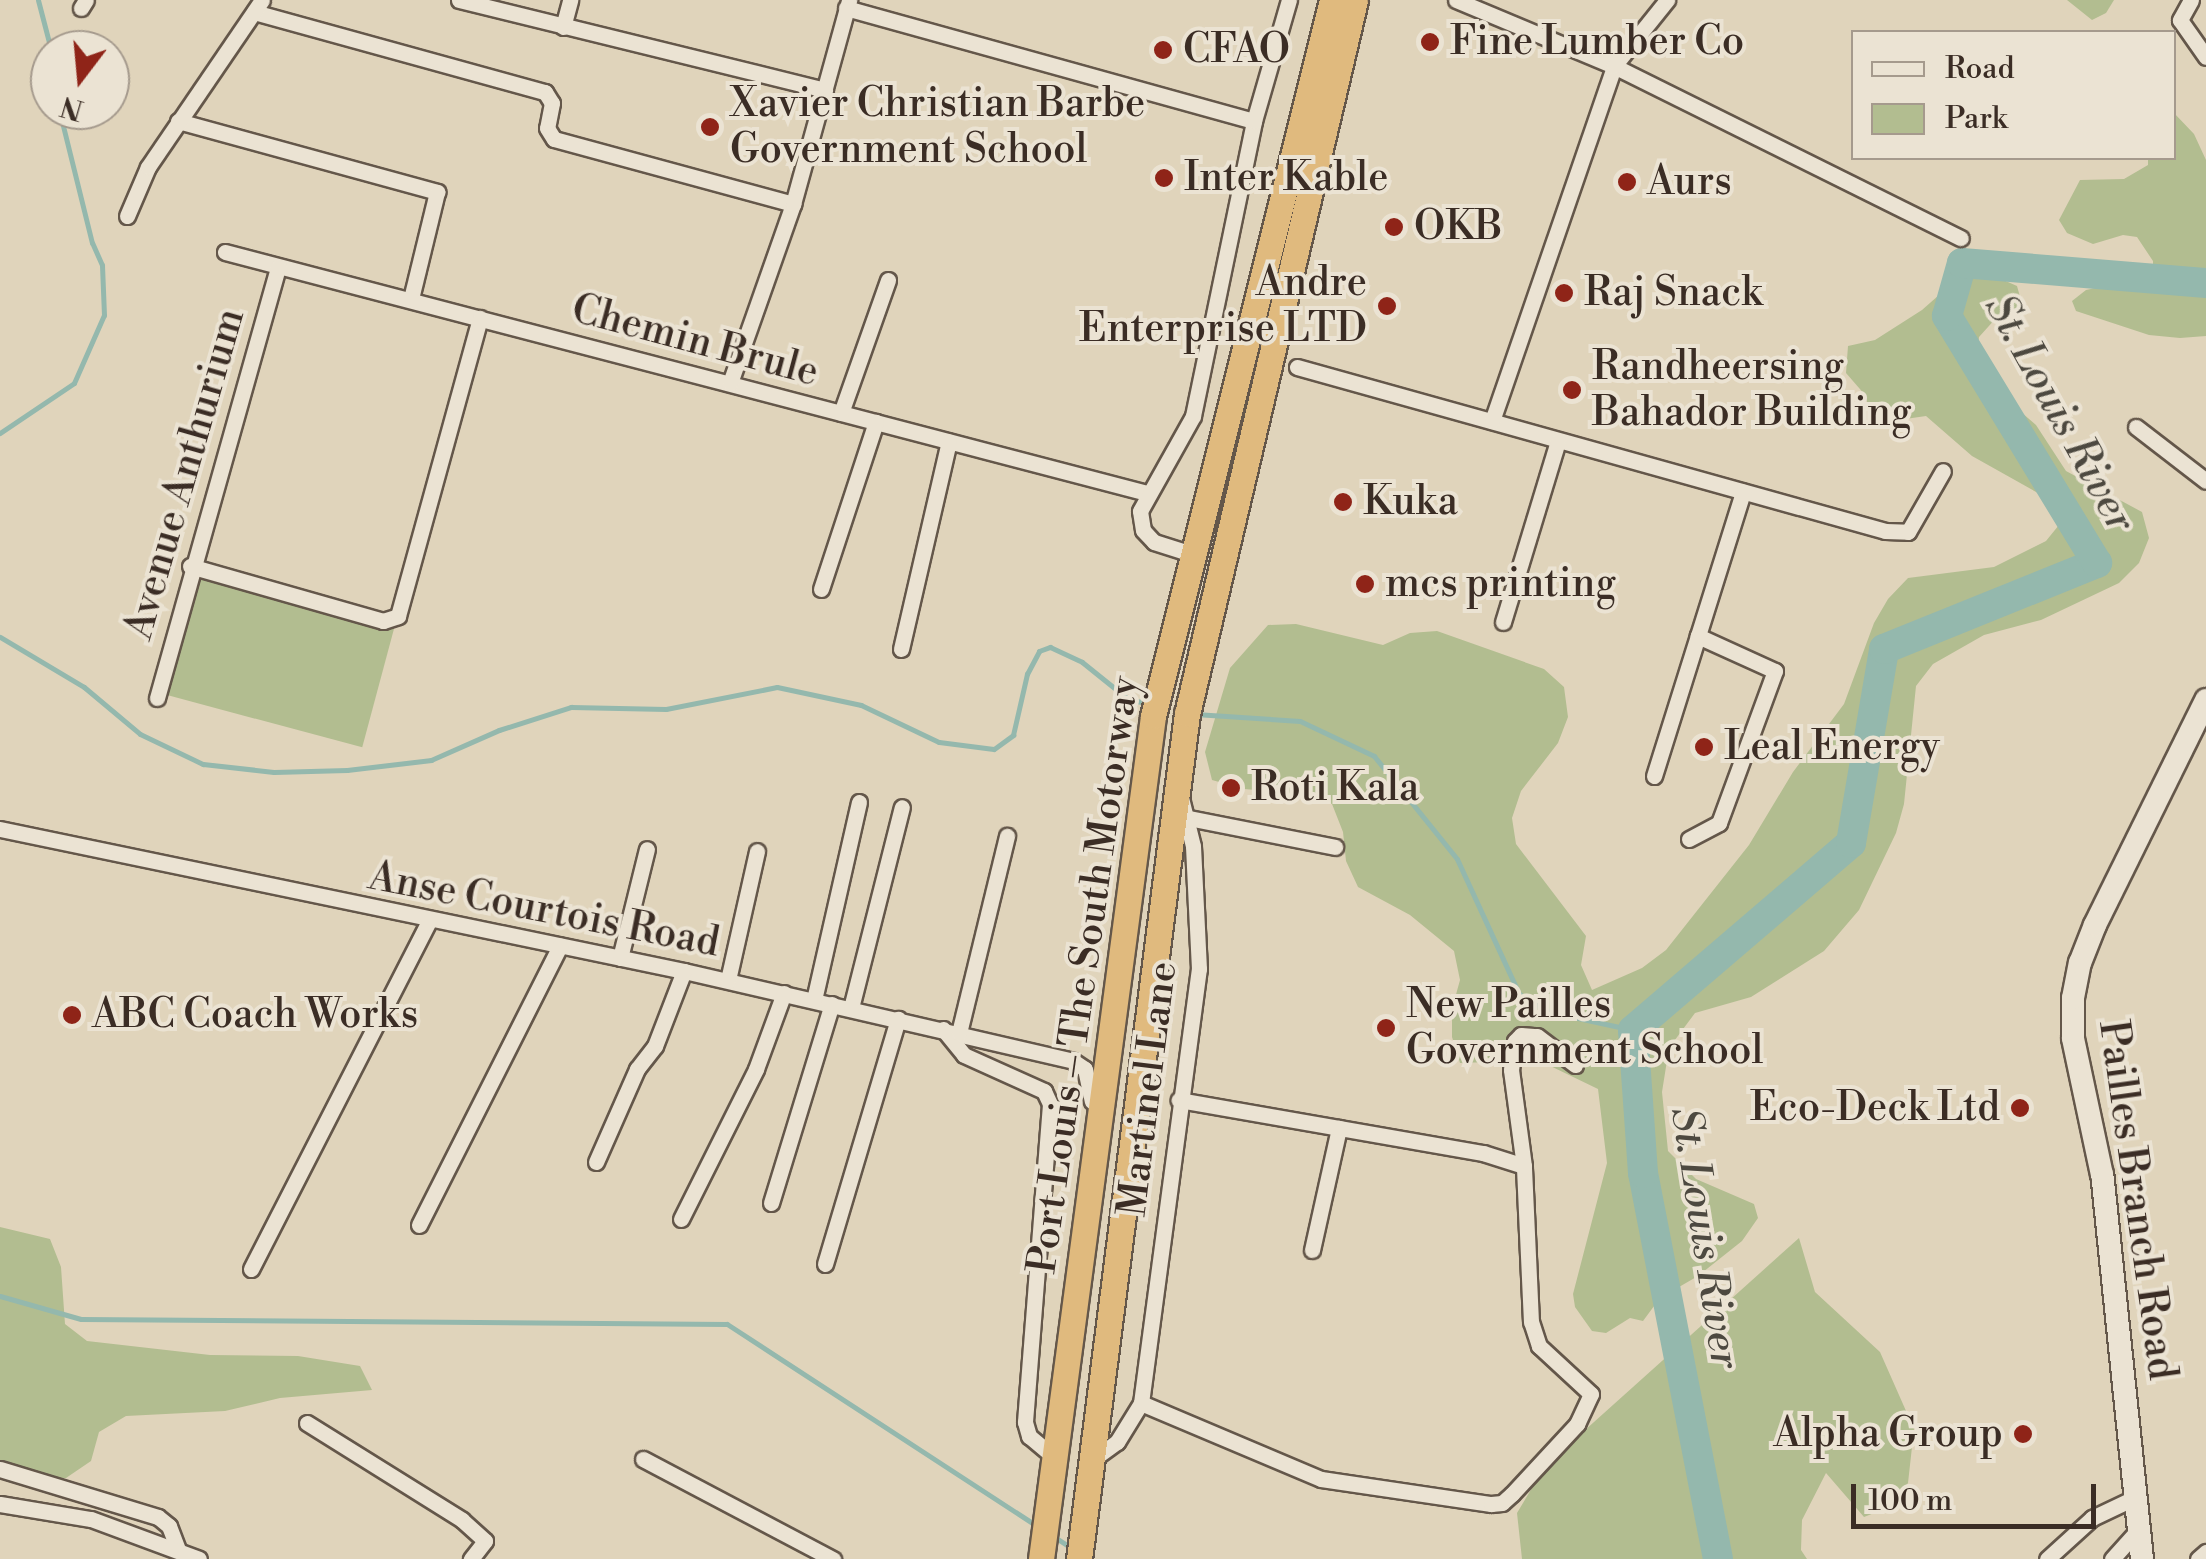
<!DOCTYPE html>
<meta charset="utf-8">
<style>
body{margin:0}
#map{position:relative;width:2206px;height:1559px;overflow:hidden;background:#e0d4bb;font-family:"Libre Bodoni",serif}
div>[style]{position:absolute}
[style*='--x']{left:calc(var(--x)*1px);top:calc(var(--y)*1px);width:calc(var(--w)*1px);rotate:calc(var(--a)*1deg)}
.green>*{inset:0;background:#b2bd90;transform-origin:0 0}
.stream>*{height:5px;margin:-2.5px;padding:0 2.5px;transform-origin:2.5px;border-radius:2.5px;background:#94b8ad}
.river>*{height:30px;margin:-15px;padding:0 15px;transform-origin:15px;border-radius:15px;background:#94b8ad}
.roads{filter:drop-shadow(2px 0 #64574a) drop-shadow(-2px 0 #64574a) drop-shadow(0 2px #64574a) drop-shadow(0 -2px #64574a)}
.minor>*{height:15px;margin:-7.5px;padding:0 7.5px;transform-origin:7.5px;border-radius:7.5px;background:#ebe3d3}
.secondary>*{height:22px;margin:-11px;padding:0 11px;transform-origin:11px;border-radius:11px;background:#ebe3d3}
.trunk>*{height:25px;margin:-12.5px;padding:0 12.5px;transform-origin:12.5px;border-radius:12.5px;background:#e0ba7e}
.dots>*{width:28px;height:28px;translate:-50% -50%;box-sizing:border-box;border:5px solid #ebe3d3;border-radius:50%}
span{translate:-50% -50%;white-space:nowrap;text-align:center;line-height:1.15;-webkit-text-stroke:8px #ebe3d3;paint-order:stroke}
.poi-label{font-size:40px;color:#3b2d25}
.left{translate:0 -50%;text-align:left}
.right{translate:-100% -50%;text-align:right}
.street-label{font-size:40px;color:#3b2d25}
.water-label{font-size:42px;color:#4d4940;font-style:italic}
.legend{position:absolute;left:1851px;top:30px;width:325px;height:130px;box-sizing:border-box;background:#ebe3d3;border:2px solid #a59a8d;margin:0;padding:12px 18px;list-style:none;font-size:30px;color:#3b2d25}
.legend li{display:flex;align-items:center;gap:20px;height:50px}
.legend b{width:50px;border:2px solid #a59a8d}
.north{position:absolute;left:30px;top:30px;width:100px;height:100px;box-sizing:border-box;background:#ebe3d3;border:2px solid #a59a8d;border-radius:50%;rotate:196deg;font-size:28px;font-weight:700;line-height:40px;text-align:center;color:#3b2d25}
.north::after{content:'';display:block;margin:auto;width:35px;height:45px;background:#8f2418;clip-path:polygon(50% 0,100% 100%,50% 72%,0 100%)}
.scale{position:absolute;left:1851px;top:1484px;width:245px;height:45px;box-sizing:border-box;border:5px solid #3b2d25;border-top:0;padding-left:12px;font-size:30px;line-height:35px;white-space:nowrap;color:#3b2d25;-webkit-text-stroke:8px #ebe3d3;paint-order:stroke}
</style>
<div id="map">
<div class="green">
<div style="clip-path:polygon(2067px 0,2114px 0,2106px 13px,2092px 20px)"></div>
<div style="clip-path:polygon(2174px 113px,2194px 134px,2206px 160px,2206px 336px,2180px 338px,2149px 335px,2076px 311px,2072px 301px,2086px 290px,2153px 276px,2153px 261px,2137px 237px,2123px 235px,2093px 244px,2067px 233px,2059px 220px,2080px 180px,2124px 179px,2148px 165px,2148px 158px,2174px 158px)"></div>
<div style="clip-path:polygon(1964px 273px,1992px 275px,2017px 286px,2024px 311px,1997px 317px,1979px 337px,1976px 365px,1993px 388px,2036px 425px,2066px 471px,2142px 512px,2149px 538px,2139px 563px,2119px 583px,2041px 620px,1984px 635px,1933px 664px,1916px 686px,1904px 804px,1896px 833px,1859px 910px,1824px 951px,1751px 997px,1695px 1013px,1669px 1048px,1662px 1092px,1668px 1151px,1696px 1179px,1754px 1204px,1758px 1218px,1742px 1241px,1698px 1276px,1660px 1298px,1643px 1321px,1630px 1318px,1606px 1333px,1592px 1331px,1575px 1307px,1573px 1294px,1607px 1163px,1598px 1089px,1513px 1048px,1489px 1062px,1460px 1063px,1452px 1037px,1452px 1009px,1460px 980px,1454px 951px,1410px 915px,1358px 887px,1346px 861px,1343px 832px,1332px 804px,1305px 794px,1244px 789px,1212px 780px,1205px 752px,1230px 668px,1268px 625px,1296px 624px,1383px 645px,1410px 633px,1437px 631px,1544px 669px,1564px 687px,1568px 717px,1558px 743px,1521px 791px,1512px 818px,1516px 844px,1586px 936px,1581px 965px,1592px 990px,1642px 968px,1666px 950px,1749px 845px,1793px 772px,1844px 704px,1874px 623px,1888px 599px,1908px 578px,1994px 567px,2046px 541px,2063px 520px,2045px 497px,1972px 456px,1926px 416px,1871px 424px,1866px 396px,1846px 373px,1848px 346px,1875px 340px,1922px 310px)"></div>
<div style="left:198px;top:576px;width:203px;height:123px;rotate:15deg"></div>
<div style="clip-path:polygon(0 1227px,50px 1239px,61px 1267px,65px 1324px,87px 1341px,210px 1355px,298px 1356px,360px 1366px,372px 1390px,280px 1398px,225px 1411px,126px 1416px,99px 1432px,91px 1461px,66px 1478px,38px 1479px,0 1469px)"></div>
<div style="clip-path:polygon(1799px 1238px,1815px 1292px,1880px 1352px,1914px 1429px,1908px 1483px,1892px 1506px,1864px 1517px,1826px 1473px,1802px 1520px,1801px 1550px,1807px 1559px,1522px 1559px,1517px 1513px,1545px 1466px)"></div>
</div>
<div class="stream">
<div style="--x:38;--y:0;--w:52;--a:75.4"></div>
<div style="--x:0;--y:433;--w:89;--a:-34"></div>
<div style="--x:74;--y:383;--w:74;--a:-66.2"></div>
<div style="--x:104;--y:315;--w:50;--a:-92.3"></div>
<div style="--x:102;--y:265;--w:24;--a:-114"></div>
<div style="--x:92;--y:243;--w:137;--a:-103.9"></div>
<div style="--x:0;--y:637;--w:98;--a:30.8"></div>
<div style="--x:84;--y:687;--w:73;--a:40"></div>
<div style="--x:140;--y:734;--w:70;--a:25.5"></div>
<div style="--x:203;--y:764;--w:71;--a:6.4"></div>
<div style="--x:274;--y:772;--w:73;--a:-1.6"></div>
<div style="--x:347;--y:770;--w:85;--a:-6.8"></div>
<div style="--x:431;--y:760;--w:74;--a:-23.8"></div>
<div style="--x:499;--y:730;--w:76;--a:-17.7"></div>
<div style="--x:571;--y:707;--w:95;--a:1.2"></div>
<div style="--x:666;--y:709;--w:113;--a:-11.2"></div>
<div style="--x:777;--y:687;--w:86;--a:12.1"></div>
<div style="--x:861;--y:705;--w:86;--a:25.4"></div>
<div style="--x:939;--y:742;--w:55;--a:7.3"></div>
<div style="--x:994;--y:749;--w:24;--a:-36"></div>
<div style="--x:1013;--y:735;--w:63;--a:-77.1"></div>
<div style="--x:1027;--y:674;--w:26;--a:-62"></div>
<div style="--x:1039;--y:651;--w:12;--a:-20"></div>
<div style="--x:1050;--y:647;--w:35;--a:25"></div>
<div style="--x:1082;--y:662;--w:59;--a:38.8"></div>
<div style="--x:1128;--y:699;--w:18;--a:13"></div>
<div style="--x:1195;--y:714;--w:105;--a:3.8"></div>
<div style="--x:1300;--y:721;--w:82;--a:25.3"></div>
<div style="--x:1374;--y:756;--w:132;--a:51.1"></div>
<div style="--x:1457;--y:859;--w:149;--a:65.3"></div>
<div style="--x:1519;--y:994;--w:36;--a:30"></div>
<div style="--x:1550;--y:1012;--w:85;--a:12.2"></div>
<div style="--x:0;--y:1296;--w:84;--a:15.9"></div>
<div style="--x:81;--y:1319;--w:646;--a:0.44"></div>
<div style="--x:727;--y:1324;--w:368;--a:33.1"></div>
<div style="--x:1053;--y:1536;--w:24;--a:33"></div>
</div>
<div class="river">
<div style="--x:1718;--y:1559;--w:393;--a:-101"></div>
<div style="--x:1643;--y:1173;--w:143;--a:-94"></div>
<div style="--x:1633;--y:1030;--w:287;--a:-40.6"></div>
<div style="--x:1851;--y:843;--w:197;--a:-80.3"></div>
<div style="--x:1884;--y:649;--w:230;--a:-22"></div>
<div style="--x:2097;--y:563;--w:289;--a:-121.3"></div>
<div style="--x:1947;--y:316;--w:55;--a:-74.2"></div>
<div style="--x:1962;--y:263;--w:245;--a:4.7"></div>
</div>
<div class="roads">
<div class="minor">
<div style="--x:459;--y:0;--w:377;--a:13.8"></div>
<div style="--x:1456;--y:0;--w:171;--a:22.7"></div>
<div style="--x:1614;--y:66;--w:387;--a:26.4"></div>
<div style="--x:2191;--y:0;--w:23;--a:119"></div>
<div style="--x:2180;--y:20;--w:45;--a:54.9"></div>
<div style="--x:81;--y:8;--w:9;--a:-58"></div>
<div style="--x:846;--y:8;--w:423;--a:15.5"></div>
<div style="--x:254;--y:12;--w:302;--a:15.4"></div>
<div style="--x:545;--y:92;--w:13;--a:58"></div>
<div style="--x:552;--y:103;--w:25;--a:101"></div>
<div style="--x:547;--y:128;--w:13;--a:58"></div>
<div style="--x:554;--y:139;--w:248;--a:15.2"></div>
<div style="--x:563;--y:27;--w:28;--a:-75"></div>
<div style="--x:178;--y:121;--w:269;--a:15.3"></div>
<div style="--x:437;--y:192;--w:110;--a:103.7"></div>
<div style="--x:127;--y:216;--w:53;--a:-66.8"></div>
<div style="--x:148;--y:167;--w:202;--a:-55.7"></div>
<div style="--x:225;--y:252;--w:953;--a:14.65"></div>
<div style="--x:1297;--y:367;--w:610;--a:15.58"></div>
<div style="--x:1885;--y:531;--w:23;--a:2"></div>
<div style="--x:1908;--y:532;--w:70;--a:-60.2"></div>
<div style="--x:730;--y:383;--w:190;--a:-70.6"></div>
<div style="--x:793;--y:204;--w:212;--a:-74.6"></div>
<div style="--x:841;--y:413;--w:141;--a:-70.5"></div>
<div style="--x:1492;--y:421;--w:375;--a:-71"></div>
<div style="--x:1614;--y:66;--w:85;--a:-51.2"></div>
<div style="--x:2136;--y:427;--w:88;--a:37.6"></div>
<div style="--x:1195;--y:555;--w:43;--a:-162.4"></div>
<div style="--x:1154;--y:542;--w:16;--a:-133"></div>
<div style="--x:1143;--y:530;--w:19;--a:-99"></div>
<div style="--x:1140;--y:511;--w:109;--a:-60.8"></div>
<div style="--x:1193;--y:416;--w:301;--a:-78.3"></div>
<div style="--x:1254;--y:121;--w:126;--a:-73.9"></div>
<div style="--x:190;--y:566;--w:201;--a:15.9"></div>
<div style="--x:383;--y:621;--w:16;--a:-18"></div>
<div style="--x:398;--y:616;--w:309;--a:-74.6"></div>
<div style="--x:821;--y:589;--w:176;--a:-71.8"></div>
<div style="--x:1503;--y:622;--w:189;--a:-73.1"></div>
<div style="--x:901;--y:649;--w:213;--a:-77"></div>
<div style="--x:157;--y:698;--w:448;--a:-74.3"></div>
<div style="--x:1654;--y:776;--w:298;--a:-72.6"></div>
<div style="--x:1189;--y:818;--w:149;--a:11.2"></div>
<div style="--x:0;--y:829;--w:699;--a:11.73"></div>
<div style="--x:684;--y:971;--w:399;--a:13"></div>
<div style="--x:1073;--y:1061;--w:14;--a:34"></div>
<div style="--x:1085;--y:1069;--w:33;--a:78"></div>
<div style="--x:1689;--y:839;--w:34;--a:-28"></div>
<div style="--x:1719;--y:823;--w:162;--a:-69.8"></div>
<div style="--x:1775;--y:671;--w:85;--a:-155.6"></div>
<div style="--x:620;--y:958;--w:112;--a:-76.1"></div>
<div style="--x:728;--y:980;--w:132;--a:-77.3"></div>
<div style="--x:814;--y:1000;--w:203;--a:-77.2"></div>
<div style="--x:851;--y:1008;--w:207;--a:-75.8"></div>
<div style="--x:943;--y:1029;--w:33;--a:51"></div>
<div style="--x:964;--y:1055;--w:88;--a:24.2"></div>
<div style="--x:1044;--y:1091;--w:14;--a:65"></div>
<div style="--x:1050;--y:1104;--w:319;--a:94.5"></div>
<div style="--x:1025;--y:1422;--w:15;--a:74"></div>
<div style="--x:1029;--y:1436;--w:33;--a:40"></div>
<div style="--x:959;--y:1033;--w:203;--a:-76.3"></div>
<div style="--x:596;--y:1162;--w:102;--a:-66.2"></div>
<div style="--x:637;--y:1069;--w:29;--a:-52"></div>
<div style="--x:655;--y:1046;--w:80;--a:-68.9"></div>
<div style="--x:1524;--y:1166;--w:97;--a:-97.7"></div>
<div style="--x:1511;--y:1070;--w:29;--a:-82"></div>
<div style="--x:1515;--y:1041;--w:8;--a:-45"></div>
<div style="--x:1521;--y:1035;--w:16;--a:4"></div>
<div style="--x:1537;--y:1036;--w:48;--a:37.3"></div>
<div style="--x:771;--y:1203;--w:208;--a:-73"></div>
<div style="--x:681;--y:1219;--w:168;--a:-63.4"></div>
<div style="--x:756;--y:1069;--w:81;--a:-69.8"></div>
<div style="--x:419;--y:1225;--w:313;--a:-63.2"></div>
<div style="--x:1312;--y:1250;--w:125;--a:-77.5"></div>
<div style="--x:825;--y:1264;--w:256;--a:-73.4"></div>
<div style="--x:251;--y:1269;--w:391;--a:-62.9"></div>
<div style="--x:1141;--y:1403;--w:195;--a:22.9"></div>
<div style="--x:1321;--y:1479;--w:172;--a:8.4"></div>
<div style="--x:1491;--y:1504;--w:11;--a:-5"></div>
<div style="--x:1502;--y:1503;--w:13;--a:-42"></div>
<div style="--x:1512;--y:1494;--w:96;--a:-47.1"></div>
<div style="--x:1577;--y:1424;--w:33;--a:-65"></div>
<div style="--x:1591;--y:1394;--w:71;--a:-137.3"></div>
<div style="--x:1539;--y:1346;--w:25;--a:-108"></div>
<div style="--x:1531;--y:1322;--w:156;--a:-92.6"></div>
<div style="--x:1524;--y:1166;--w:43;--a:-162.4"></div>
<div style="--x:1483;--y:1153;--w:309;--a:-170.1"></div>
<div style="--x:307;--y:1423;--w:183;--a:32"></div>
<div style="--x:462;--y:1520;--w:31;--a:42"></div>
<div style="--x:485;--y:1541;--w:23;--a:128"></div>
<div style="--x:643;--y:1459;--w:215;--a:27.8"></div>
<div style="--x:1092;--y:1460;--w:31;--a:-36"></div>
<div style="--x:1117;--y:1442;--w:46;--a:-58.4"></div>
<div style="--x:1141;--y:1403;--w:438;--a:-82.4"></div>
<div style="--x:1199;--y:969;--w:123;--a:-92.8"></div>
<div style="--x:1193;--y:846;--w:54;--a:-104"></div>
<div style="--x:0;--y:1469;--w:165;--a:16.9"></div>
<div style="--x:158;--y:1517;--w:14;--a:39"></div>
<div style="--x:169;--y:1526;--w:25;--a:69"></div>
<div style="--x:0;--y:1504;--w:92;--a:9.4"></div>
<div style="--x:91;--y:1519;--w:115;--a:20.3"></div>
<div style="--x:2047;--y:1559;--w:61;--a:-42.3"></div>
<div style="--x:2092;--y:1518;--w:49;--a:-25.5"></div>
<div style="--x:2112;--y:1559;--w:40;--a:-48"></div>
<div style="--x:2198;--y:1559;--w:11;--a:-41"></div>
</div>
<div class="secondary">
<div style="--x:2142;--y:1559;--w:386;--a:-95.9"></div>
<div style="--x:2102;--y:1175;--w:140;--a:-102"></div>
<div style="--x:2073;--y:1038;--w:40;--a:-90"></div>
<div style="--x:2073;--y:998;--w:36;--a:-79"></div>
<div style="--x:2080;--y:963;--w:41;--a:-68.5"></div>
<div style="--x:2095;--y:925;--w:251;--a:-63.7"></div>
</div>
<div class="trunk">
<div style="--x:1041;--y:1559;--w:850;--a:-82.43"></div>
<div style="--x:1153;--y:716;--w:738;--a:-75.96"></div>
<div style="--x:1079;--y:1559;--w:852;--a:-82.72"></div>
<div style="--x:1187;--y:714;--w:733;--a:-76.76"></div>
</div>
</div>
<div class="dots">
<div style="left:1430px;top:42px;background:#8f2418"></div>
<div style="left:1163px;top:50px;background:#8f2418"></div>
<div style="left:710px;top:127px;background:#8f2418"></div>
<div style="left:1164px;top:178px;background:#8f2418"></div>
<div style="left:1627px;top:182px;background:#8f2418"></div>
<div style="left:1394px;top:227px;background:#8f2418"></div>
<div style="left:1564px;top:293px;background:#8f2418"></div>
<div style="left:1387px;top:306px;background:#8f2418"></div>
<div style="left:1572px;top:390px;background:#8f2418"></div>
<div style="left:1343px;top:502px;background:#8f2418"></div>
<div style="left:1365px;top:584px;background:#8f2418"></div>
<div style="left:1704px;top:747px;background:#8f2418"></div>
<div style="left:1231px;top:788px;background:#8f2418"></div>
<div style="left:72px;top:1015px;background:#8f2418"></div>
<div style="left:1386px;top:1028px;background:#8f2418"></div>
<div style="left:2020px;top:1108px;background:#8f2418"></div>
<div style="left:2023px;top:1434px;background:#8f2418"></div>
</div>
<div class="poi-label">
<span class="left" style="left:1450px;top:42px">Fine Lumber Co</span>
<span class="left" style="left:1183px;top:50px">CFAO</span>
<span class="left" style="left:730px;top:127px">Xavier Christian Barbe<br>Government School</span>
<span class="left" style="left:1184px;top:178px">Inter Kable</span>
<span class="left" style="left:1647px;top:182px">Aurs</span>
<span class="left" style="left:1414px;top:227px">OKB</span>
<span class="right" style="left:1367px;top:306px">Andre<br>Enterprise LTD</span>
<span class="left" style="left:1584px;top:293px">Raj Snack</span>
<span class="left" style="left:1592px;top:390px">Randheersing<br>Bahador Building</span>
<span class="left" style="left:1363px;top:502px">Kuka</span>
<span class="left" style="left:1385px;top:584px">mcs printing</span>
<span class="left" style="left:1724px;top:747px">Leal Energy</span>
<span class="left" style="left:1251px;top:788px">Roti Kala</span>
<span class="left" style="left:1406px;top:1028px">New Pailles<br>Government School</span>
<span class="left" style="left:92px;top:1015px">ABC Coach Works</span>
<span class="right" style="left:2000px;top:1108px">Eco-Deck Ltd</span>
<span class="right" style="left:2003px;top:1434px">Alpha Group</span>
</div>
<div class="street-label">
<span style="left:695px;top:341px;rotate:15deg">Chemin Brule</span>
<span style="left:185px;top:474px;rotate:-74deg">Avenue Anthurium</span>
<span style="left:544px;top:910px;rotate:11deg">Anse Courtois Road</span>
<span style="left:1084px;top:975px;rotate:-82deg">Port Louis – The South Motorway</span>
<span style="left:1148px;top:1089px;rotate:-83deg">Martinel Lane</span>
<span style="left:2137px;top:1200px;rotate:82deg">Pailles Branch Road</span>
</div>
<div class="water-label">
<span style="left:2059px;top:414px;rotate:61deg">St. Louis River</span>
<span style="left:1704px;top:1238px;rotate:81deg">St. Louis River</span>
</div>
<ul class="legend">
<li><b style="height:12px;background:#ebe3d3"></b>Road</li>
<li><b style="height:28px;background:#b2bd90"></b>Park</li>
</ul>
<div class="north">N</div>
<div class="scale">100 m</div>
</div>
